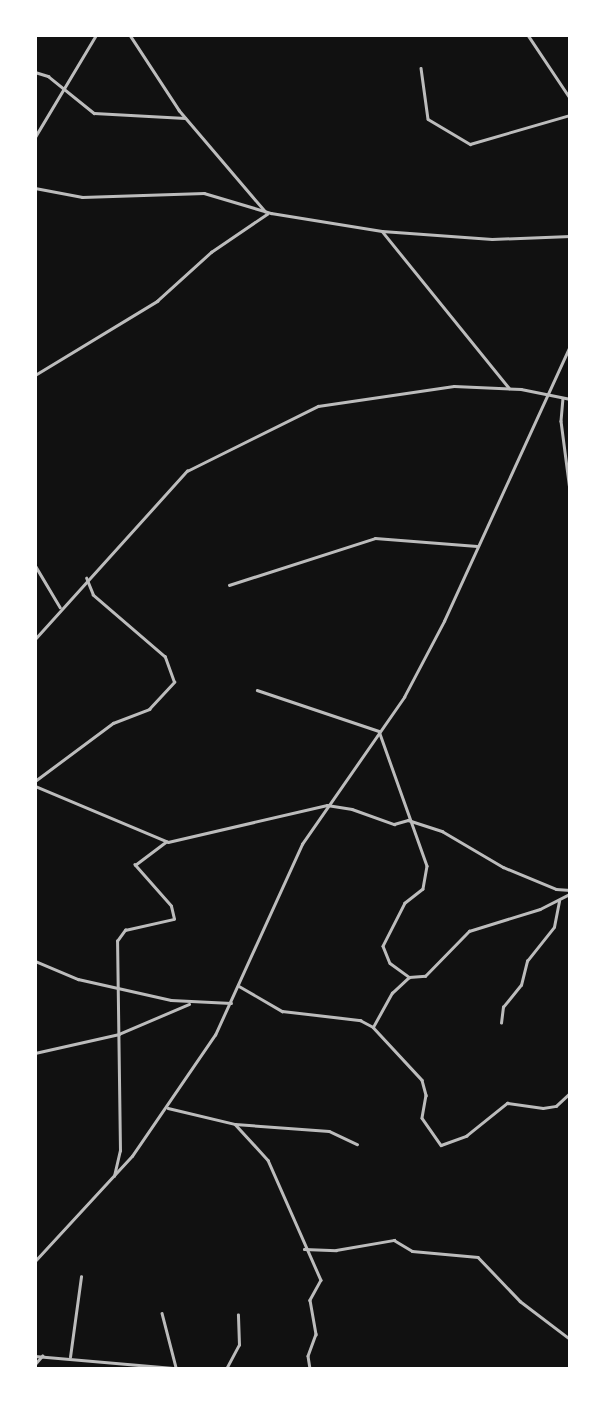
<!DOCTYPE html>
<style>
body{margin:0}
#map{position:relative;width:605px;height:1404px;overflow:hidden;background:#111;font-family:"Noto Serif",serif}
div>[style]{position:absolute}
[style*='--x']{left:calc(var(--x)*1px);top:calc(var(--y)*1px);width:calc(var(--w)*1px);rotate:calc(var(--a)*1deg)}
.minor>*{height:2.5px;margin:-1.25px;padding:0 1.25px;transform-origin:1.25px;border-radius:1.25px;background:#bcbcbc}
.tertiary>*{height:2.5px;margin:-1.25px;padding:0 1.25px;transform-origin:1.25px;border-radius:1.25px;background:#bcbcbc}
span{translate:-50% -50%;white-space:nowrap;text-align:center;line-height:1.15;-webkit-text-stroke:7px #fff;paint-order:stroke}
.frame{position:absolute;inset:0;border:37px solid #fff;pointer-events:none}
</style>
<div id="map">
<div class="minor">
<div style="--x:130;--y:35;--w:90;--a:56.8"></div>
<div style="--x:179;--y:110;--w:133;--a:49.6"></div>
<div style="--x:421;--y:68;--w:51;--a:82.2"></div>
<div style="--x:428;--y:119;--w:49;--a:30.8"></div>
<div style="--x:470;--y:144;--w:104;--a:-16.2"></div>
<div style="--x:35;--y:72;--w:14;--a:17"></div>
<div style="--x:48;--y:76;--w:59;--a:38.8"></div>
<div style="--x:94;--y:113;--w:91;--a:3.1"></div>
<div style="--x:35;--y:137;--w:119;--a:-59.1"></div>
<div style="--x:35;--y:188;--w:48;--a:10.8"></div>
<div style="--x:82;--y:197;--w:122;--a:-1.9"></div>
<div style="--x:204;--y:193;--w:70;--a:16.6"></div>
<div style="--x:271;--y:213;--w:112;--a:9.2"></div>
<div style="--x:382;--y:231;--w:110;--a:4.2"></div>
<div style="--x:492;--y:239;--w:78;--a:-2.2"></div>
<div style="--x:382;--y:231;--w:202;--a:51"></div>
<div style="--x:35;--y:375;--w:143;--a:-31.2"></div>
<div style="--x:157;--y:301;--w:73;--a:-42.2"></div>
<div style="--x:211;--y:252;--w:68;--a:-34.2"></div>
<div style="--x:563;--y:398;--w:23;--a:95"></div>
<div style="--x:561;--y:421;--w:70;--a:82.6"></div>
<div style="--x:35;--y:565;--w:49;--a:59.2"></div>
<div style="--x:229;--y:585;--w:153;--a:-17.8"></div>
<div style="--x:375;--y:538;--w:102;--a:4.5"></div>
<div style="--x:35;--y:639;--w:227;--a:-47.9"></div>
<div style="--x:187;--y:471;--w:146;--a:-26.4"></div>
<div style="--x:318;--y:406;--w:137;--a:-8.4"></div>
<div style="--x:454;--y:386;--w:67;--a:2.6"></div>
<div style="--x:521;--y:389;--w:50;--a:11.5"></div>
<div style="--x:257;--y:690;--w:129;--a:18.6"></div>
<div style="--x:379;--y:731;--w:143;--a:70.4"></div>
<div style="--x:427;--y:866;--w:23;--a:100"></div>
<div style="--x:423;--y:889;--w:23;--a:142"></div>
<div style="--x:405;--y:903;--w:48;--a:117.1"></div>
<div style="--x:383;--y:946;--w:18;--a:68"></div>
<div style="--x:390;--y:963;--w:24;--a:36"></div>
<div style="--x:409;--y:977;--w:16;--a:-4"></div>
<div style="--x:425;--y:976;--w:63;--a:-45.6"></div>
<div style="--x:469;--y:931;--w:74;--a:-17.2"></div>
<div style="--x:540;--y:909;--w:34;--a:-27"></div>
<div style="--x:35;--y:781;--w:97;--a:-36.6"></div>
<div style="--x:113;--y:723;--w:39;--a:-21"></div>
<div style="--x:149;--y:709;--w:37;--a:-47"></div>
<div style="--x:174;--y:682;--w:27;--a:-110"></div>
<div style="--x:165;--y:657;--w:95;--a:-139.3"></div>
<div style="--x:93;--y:595;--w:18;--a:-112"></div>
<div style="--x:35;--y:786;--w:144;--a:22.8"></div>
<div style="--x:168;--y:842;--w:163;--a:-13.1"></div>
<div style="--x:327;--y:805;--w:25;--a:9"></div>
<div style="--x:352;--y:809;--w:45;--a:19.7"></div>
<div style="--x:394;--y:824;--w:15;--a:-16"></div>
<div style="--x:408;--y:820;--w:36;--a:18"></div>
<div style="--x:442;--y:831;--w:71;--a:30.5"></div>
<div style="--x:503;--y:867;--w:57;--a:22.5"></div>
<div style="--x:556;--y:889;--w:14;--a:4"></div>
<div style="--x:35;--y:961;--w:47;--a:22.7"></div>
<div style="--x:78;--y:979;--w:95;--a:12.7"></div>
<div style="--x:171;--y:1000;--w:60;--a:2.9"></div>
<div style="--x:239;--y:986;--w:50;--a:30.2"></div>
<div style="--x:282;--y:1011;--w:79;--a:6.6"></div>
<div style="--x:360;--y:1020;--w:15;--a:28"></div>
<div style="--x:373;--y:1027;--w:72;--a:47.2"></div>
<div style="--x:422;--y:1080;--w:16;--a:75"></div>
<div style="--x:426;--y:1095;--w:23;--a:100"></div>
<div style="--x:422;--y:1118;--w:33;--a:55"></div>
<div style="--x:441;--y:1145;--w:27;--a:-20"></div>
<div style="--x:466;--y:1136;--w:53;--a:-38.8"></div>
<div style="--x:507;--y:1103;--w:36;--a:8"></div>
<div style="--x:543;--y:1108;--w:13;--a:-9"></div>
<div style="--x:556;--y:1106;--w:19;--a:-43"></div>
<div style="--x:501;--y:1023;--w:16;--a:-83"></div>
<div style="--x:503;--y:1007;--w:28;--a:-51"></div>
<div style="--x:521;--y:985;--w:25;--a:-76"></div>
<div style="--x:527;--y:961;--w:43;--a:-51.5"></div>
<div style="--x:554;--y:927;--w:26;--a:-79"></div>
<div style="--x:373;--y:1027;--w:39;--a:-61"></div>
<div style="--x:392;--y:993;--w:23;--a:-43"></div>
<div style="--x:35;--y:1053;--w:86;--a:-12.7"></div>
<div style="--x:119;--y:1034;--w:76;--a:-23.2"></div>
<div style="--x:168;--y:1108;--w:69;--a:13.4"></div>
<div style="--x:235;--y:1124;--w:94;--a:4.3"></div>
<div style="--x:329;--y:1131;--w:31;--a:25"></div>
<div style="--x:235;--y:1124;--w:49;--a:47.5"></div>
<div style="--x:268;--y:1160;--w:131;--a:66.2"></div>
<div style="--x:321;--y:1280;--w:23;--a:119"></div>
<div style="--x:310;--y:1300;--w:35;--a:80"></div>
<div style="--x:316;--y:1334;--w:23;--a:110"></div>
<div style="--x:308;--y:1356;--w:13;--a:81"></div>
<div style="--x:114;--y:1176;--w:26;--a:-77"></div>
<div style="--x:120;--y:1151;--w:210;--a:-90.8"></div>
<div style="--x:117;--y:941;--w:14;--a:-54"></div>
<div style="--x:125;--y:930;--w:50;--a:-12.7"></div>
<div style="--x:174;--y:919;--w:13;--a:-103"></div>
<div style="--x:171;--y:906;--w:55;--a:-131.3"></div>
<div style="--x:135;--y:865;--w:39;--a:-37"></div>
<div style="--x:304;--y:1249;--w:32;--a:2"></div>
<div style="--x:336;--y:1250;--w:59;--a:-9.8"></div>
<div style="--x:394;--y:1240;--w:21;--a:31"></div>
<div style="--x:412;--y:1251;--w:66;--a:5.2"></div>
<div style="--x:478;--y:1257;--w:61;--a:46.3"></div>
<div style="--x:520;--y:1301;--w:63;--a:37.2"></div>
<div style="--x:35;--y:1261;--w:143;--a:-47.3"></div>
<div style="--x:132;--y:1156;--w:147;--a:-55.6"></div>
<div style="--x:215;--y:1035;--w:210;--a:-65.5"></div>
<div style="--x:302;--y:844;--w:179;--a:-55.2"></div>
<div style="--x:404;--y:697;--w:86;--a:-62.2"></div>
<div style="--x:444;--y:621;--w:302;--a:-65.4"></div>
<div style="--x:162;--y:1313;--w:56;--a:75.5"></div>
<div style="--x:35;--y:1356;--w:150;--a:5"></div>
<div style="--x:70;--y:1357;--w:81;--a:-82.2"></div>
<div style="--x:35;--y:1364;--w:11;--a:-49"></div>
<div style="--x:226;--y:1369;--w:27;--a:-62"></div>
<div style="--x:239;--y:1345;--w:30;--a:-92"></div>
</div>
<div class="tertiary">
<div style="--x:528;--y:35;--w:76;--a:56.3"></div>
</div>
<div class="frame"></div>
</div>
